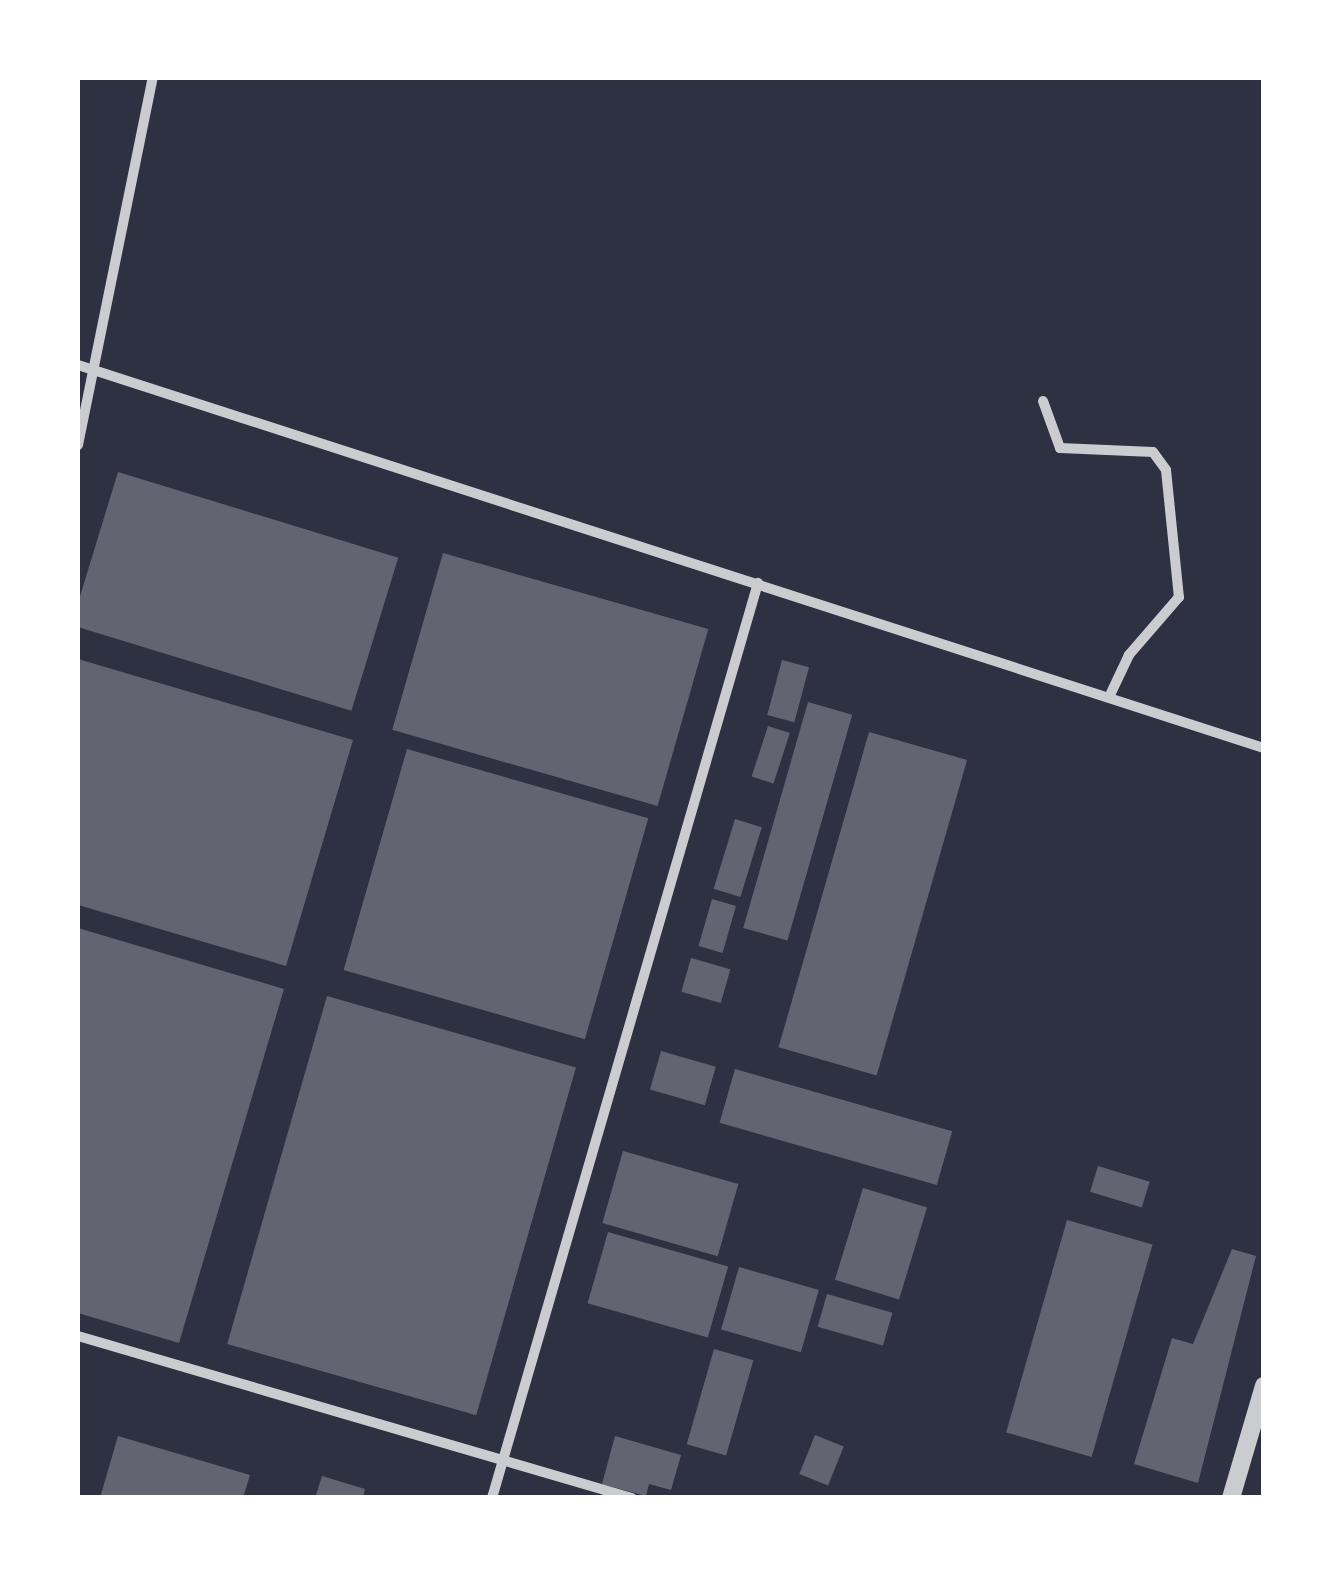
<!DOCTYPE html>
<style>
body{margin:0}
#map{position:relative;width:1341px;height:1575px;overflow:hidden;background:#2d3142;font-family:"Nunito Sans",sans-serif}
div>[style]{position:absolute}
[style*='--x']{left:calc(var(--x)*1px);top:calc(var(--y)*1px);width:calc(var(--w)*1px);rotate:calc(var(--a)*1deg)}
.building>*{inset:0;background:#626471;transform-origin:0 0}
.minor>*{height:10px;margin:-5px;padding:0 5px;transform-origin:5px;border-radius:5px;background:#caccd0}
.tertiary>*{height:18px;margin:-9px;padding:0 9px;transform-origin:9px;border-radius:9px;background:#caccd0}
span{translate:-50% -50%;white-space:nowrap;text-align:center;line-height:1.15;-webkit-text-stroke:9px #fff;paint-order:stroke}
.frame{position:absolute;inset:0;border:80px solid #fff;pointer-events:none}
</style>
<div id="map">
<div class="building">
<div style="left:118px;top:472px;width:293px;height:160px;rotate:17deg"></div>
<div style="left:443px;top:553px;width:276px;height:184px;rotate:16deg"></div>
<div style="clip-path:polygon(78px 659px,353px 740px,286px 966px,78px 905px)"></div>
<div style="left:782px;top:660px;width:28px;height:57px;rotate:15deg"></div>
<div style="left:808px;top:702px;width:46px;height:235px;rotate:16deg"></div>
<div style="left:768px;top:726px;width:23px;height:53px;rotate:18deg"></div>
<div style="left:869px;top:732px;width:102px;height:328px;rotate:16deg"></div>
<div style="left:407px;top:749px;width:251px;height:230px;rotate:16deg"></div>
<div style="left:735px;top:819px;width:28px;height:73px;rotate:17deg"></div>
<div style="left:712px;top:899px;width:25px;height:49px;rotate:16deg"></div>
<div style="clip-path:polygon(78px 928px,284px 989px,179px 1343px,78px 1313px)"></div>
<div style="left:691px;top:958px;width:41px;height:35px;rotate:16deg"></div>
<div style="left:327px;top:996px;width:259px;height:362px;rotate:16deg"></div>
<div style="left:661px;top:1051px;width:57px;height:40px;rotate:16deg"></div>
<div style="left:735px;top:1069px;width:226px;height:56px;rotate:16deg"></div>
<div style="left:623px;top:1151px;width:120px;height:75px;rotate:16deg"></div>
<div style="left:1098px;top:1166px;width:54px;height:27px;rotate:17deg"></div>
<div style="left:863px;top:1188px;width:67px;height:96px;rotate:17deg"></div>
<div style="left:1067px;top:1220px;width:89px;height:221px;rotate:16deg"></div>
<div style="left:608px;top:1232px;width:125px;height:74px;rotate:16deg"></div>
<div style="clip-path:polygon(1232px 1249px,1256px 1256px,1198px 1483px,1134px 1464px,1172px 1338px,1193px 1344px)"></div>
<div style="left:739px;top:1267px;width:83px;height:65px;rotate:16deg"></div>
<div style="left:827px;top:1294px;width:68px;height:34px;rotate:16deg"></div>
<div style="left:714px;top:1349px;width:41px;height:99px;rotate:16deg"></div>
<div style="left:815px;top:1435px;width:31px;height:42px;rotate:22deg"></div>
<div style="clip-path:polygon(118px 1436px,250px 1475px,243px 1498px,100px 1498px)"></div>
<div style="clip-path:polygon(615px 1436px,681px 1455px,671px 1490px,649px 1484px,646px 1496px,602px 1484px)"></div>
<div style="clip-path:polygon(322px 1476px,365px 1489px,363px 1498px,315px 1498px)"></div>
</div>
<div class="minor">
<div style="--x:78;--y:365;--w:1246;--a:17.9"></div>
<div style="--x:1043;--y:401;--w:50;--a:70.1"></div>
<div style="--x:1060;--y:448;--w:93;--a:2.5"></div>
<div style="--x:1153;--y:452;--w:22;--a:54"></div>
<div style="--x:1166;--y:470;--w:128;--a:84.2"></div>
<div style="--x:1179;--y:597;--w:77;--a:130.8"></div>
<div style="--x:1129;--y:655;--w:42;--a:115.3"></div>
<div style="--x:78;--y:445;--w:375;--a:-78.5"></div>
<div style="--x:78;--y:1336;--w:577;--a:16.3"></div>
<div style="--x:492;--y:1498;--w:953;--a:-73.79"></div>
</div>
<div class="tertiary">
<div style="--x:1231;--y:1498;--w:117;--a:-73.6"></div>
</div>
<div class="frame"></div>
</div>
